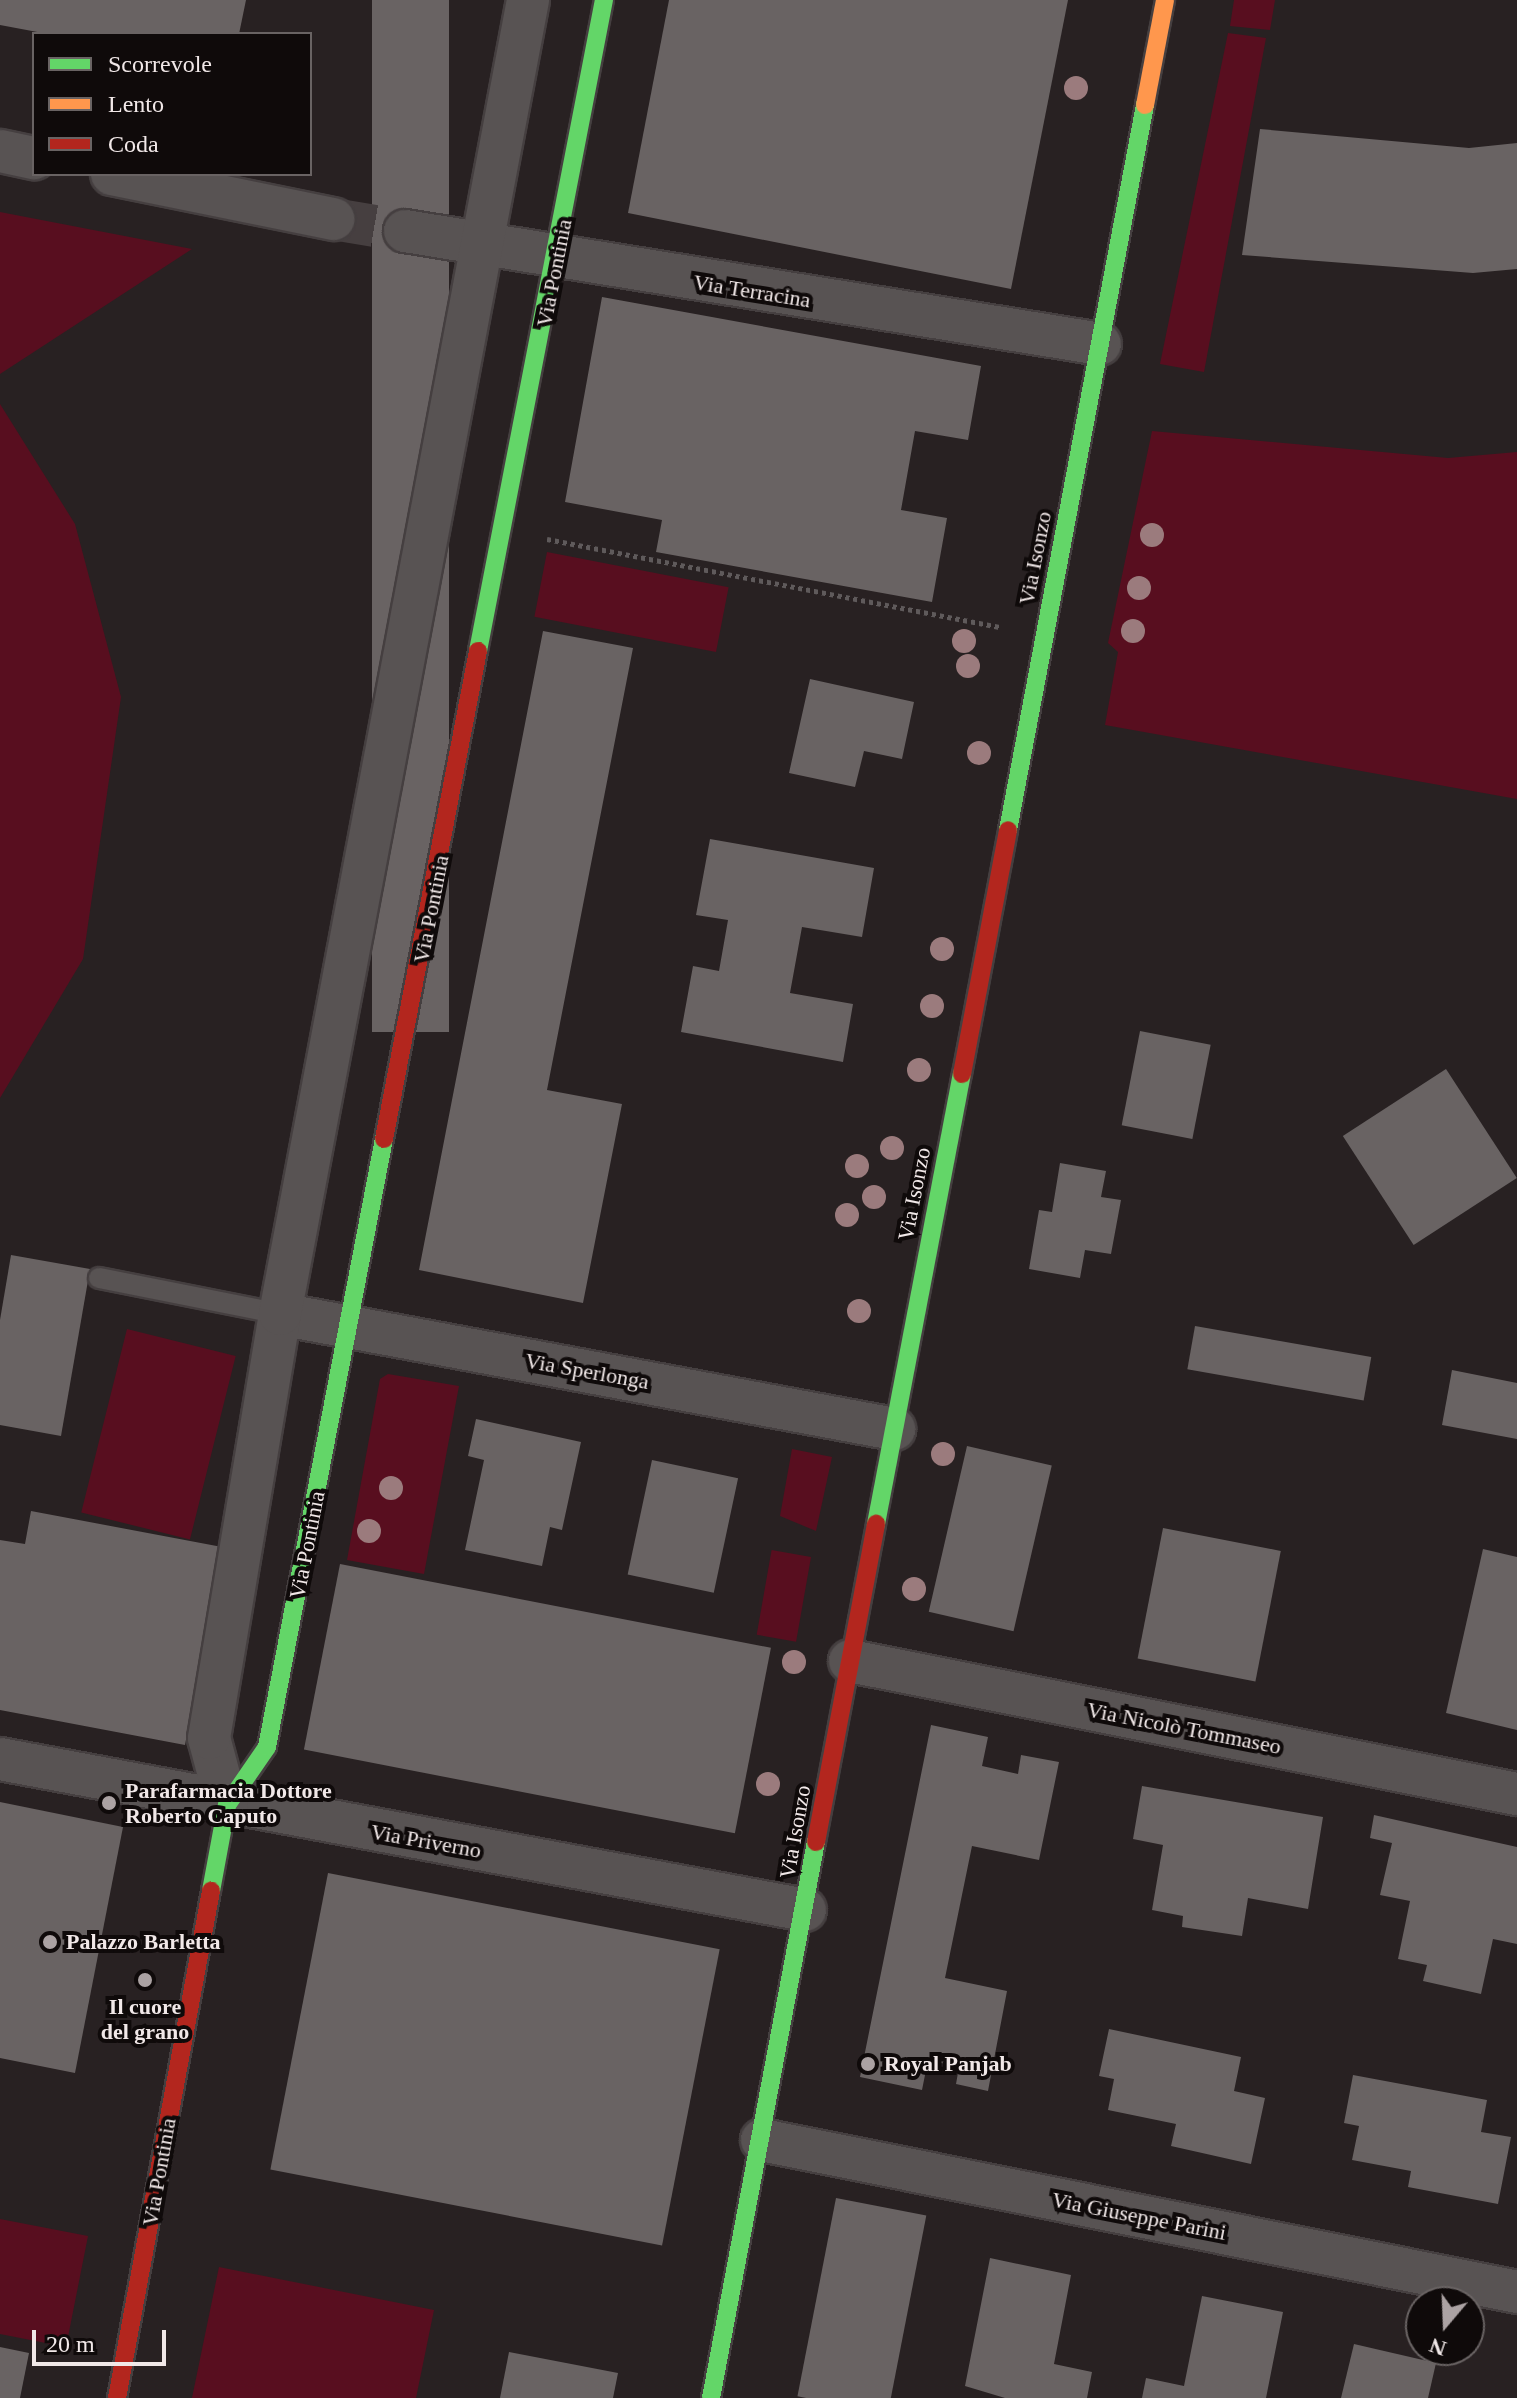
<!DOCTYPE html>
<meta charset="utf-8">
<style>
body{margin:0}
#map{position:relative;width:1517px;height:2398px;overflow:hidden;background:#282122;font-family:Georgia,serif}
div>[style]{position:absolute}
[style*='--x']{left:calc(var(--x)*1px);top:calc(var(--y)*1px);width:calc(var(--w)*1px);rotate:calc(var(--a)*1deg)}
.green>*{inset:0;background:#580e1f;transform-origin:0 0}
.building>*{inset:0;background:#696363;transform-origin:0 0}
.street-tunnel>*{height:42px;margin-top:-21px;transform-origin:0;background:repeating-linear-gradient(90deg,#463f40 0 42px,transparent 0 63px)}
.path>*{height:5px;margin-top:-2.5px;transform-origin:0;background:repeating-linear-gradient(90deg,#5f5a5b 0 4px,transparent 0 8px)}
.roads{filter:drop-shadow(2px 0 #453f40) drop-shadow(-2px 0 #453f40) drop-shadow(0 2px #453f40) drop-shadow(0 -2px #453f40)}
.lane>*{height:20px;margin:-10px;padding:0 10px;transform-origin:10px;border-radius:10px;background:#585353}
.street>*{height:42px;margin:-21px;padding:0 21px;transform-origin:21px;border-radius:21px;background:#585353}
.fast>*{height:18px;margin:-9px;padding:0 9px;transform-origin:9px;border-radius:9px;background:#63d668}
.slow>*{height:18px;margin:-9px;padding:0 9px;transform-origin:9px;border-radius:9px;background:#ff974d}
.jam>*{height:18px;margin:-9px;padding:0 9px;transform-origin:9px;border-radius:9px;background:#b3261e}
.trees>*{width:24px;height:24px;margin:-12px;border-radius:50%;background:#9b7b7d}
.dots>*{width:22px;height:22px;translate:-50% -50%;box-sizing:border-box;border:4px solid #0f0a0a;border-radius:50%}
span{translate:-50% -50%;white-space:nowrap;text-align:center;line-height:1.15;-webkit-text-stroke:8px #0f0a0a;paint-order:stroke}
.street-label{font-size:22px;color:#f1e8e8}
.poi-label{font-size:22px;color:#f1e8e8;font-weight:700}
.left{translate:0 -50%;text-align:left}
.legend{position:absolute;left:32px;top:32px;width:280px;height:144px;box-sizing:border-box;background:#0f0a0a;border:2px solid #696363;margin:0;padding:10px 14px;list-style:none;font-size:24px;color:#f1e8e8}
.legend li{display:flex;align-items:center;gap:16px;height:40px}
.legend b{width:40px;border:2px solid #696363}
.north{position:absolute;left:1405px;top:2286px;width:80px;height:80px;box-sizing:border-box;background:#0f0a0a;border:2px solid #696363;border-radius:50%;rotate:199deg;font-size:22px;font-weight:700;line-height:32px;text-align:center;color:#f1e8e8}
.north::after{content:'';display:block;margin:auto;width:28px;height:36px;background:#aba2a3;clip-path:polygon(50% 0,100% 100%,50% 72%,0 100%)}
.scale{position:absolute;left:32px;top:2330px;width:134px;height:36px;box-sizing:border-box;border:4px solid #f1e8e8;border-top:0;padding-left:10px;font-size:24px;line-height:28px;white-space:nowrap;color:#f1e8e8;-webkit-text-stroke:6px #0f0a0a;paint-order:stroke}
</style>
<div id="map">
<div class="green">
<div style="clip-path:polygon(1234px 0,1275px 0,1270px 30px,1230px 26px)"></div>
<div style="clip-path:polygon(1228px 33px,1266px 38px,1204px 372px,1160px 364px)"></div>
<div style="clip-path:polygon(0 212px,192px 249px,0 374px)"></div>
<div style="clip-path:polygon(0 404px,75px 524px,121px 697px,83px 959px,0 1098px)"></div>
<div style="clip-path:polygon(1152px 431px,1448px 458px,1517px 452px,1517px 799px,1105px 725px,1118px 652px,1108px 643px)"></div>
<div style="left:547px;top:552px;width:185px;height:66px;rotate:11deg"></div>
<div style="left:127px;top:1329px;width:112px;height:189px;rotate:14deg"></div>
<div style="clip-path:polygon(388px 1374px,459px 1386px,424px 1574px,347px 1560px,380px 1379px)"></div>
<div style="clip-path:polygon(792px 1449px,832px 1457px,816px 1531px,780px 1516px)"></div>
<div style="left:811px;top:1557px;width:86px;height:40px;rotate:100deg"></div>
<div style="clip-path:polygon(0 2219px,88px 2236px,66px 2347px,0 2334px)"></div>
<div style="clip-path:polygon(219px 2267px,434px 2310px,416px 2398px,192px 2398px)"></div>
</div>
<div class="building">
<div style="clip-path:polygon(0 0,246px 0,239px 34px,48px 34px,0 25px)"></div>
<div style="left:372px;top:0;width:77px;height:1032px"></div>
<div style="clip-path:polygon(669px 0,1068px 0,1011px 289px,628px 213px)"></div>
<div style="clip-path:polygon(1260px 129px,1469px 148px,1517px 143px,1517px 269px,1473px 273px,1242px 255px)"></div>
<div style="clip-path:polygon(602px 297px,981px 366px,968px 440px,915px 431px,901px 510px,947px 518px,932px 602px,656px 552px,662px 520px,565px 502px)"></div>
<div style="clip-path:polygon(543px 631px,633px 648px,547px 1090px,622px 1104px,583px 1303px,419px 1270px)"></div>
<div style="clip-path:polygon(810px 679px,914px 702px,902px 759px,864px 751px,855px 787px,789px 773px)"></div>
<div style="clip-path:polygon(710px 839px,874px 868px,862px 937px,802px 927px,790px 993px,853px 1004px,843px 1062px,681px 1032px,693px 966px,719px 971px,728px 920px,696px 915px)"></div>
<div style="left:1140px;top:1031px;width:72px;height:96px;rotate:11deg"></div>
<div style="left:1446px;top:1069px;width:130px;height:123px;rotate:57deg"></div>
<div style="clip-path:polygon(1060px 1163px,1106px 1171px,1101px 1197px,1121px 1200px,1111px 1254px,1085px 1250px,1080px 1278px,1029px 1269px,1039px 1210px,1052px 1212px)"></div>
<div style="clip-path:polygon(11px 1255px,90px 1269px,61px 1436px,0 1425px,0 1320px)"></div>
<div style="left:1195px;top:1326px;width:179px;height:44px;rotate:10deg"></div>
<div style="clip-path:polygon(1452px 1370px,1517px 1383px,1517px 1439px,1442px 1425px)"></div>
<div style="clip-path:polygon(476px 1419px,581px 1442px,562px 1530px,550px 1527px,542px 1566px,465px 1550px,484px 1460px,468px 1456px)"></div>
<div style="left:967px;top:1446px;width:87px;height:170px;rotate:13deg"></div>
<div style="left:652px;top:1460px;width:88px;height:117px;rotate:12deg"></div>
<div style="clip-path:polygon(31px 1511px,222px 1547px,185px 1745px,0 1710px,0 1540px,25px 1544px)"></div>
<div style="left:1163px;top:1528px;width:120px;height:133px;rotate:11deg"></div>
<div style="clip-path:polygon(1483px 1549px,1517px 1557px,1517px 1730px,1446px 1713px)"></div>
<div style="left:340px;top:1564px;width:439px;height:189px;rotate:11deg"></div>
<div style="clip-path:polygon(931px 1725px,988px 1737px,982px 1766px,1018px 1774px,1021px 1755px,1059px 1762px,1039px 1860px,972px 1846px,945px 1978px,1007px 1991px,988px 2091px,956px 2084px,959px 2067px,928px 2060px,922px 2090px,860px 2077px)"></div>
<div style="clip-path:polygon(1142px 1786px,1323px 1817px,1308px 1909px,1248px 1898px,1242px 1936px,1182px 1927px,1183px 1916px,1152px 1910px,1163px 1845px,1133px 1839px)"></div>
<div style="clip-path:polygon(0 1802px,123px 1827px,75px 2073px,0 2058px)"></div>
<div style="clip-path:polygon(1374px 1815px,1517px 1847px,1517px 1944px,1493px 1939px,1481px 1994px,1423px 1981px,1427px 1965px,1398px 1959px,1410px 1901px,1380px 1895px,1392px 1843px,1370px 1838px)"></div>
<div style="left:328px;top:1873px;width:399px;height:302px;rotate:11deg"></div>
<div style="clip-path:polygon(1109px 2029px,1241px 2057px,1234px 2091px,1265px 2098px,1251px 2164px,1171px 2146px,1176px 2124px,1108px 2110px,1114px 2079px,1099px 2076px)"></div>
<div style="clip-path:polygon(1353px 2075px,1487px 2100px,1481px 2132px,1511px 2137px,1498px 2204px,1408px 2187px,1411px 2171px,1352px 2160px,1359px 2126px,1344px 2123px)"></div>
<div style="left:836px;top:2198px;width:92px;height:202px;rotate:11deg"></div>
<div style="clip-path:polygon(990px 2258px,1071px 2275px,1054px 2364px,1092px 2372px,1087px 2398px,1005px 2398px,965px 2386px)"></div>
<div style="clip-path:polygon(1202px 2296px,1283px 2312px,1266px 2398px,1142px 2398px,1146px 2378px,1184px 2386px)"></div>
<div style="clip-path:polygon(1354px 2344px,1436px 2363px,1428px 2398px,1341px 2398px)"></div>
<div style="clip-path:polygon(0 2347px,29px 2353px,20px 2398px,0 2398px)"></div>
<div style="clip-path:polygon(509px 2352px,618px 2373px,613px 2398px,500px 2398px)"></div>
</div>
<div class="street-tunnel">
<div style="--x:333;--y:219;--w:73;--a:9.5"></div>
</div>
<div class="path">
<div style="--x:547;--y:539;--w:461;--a:11"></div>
</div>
<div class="roads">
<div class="lane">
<div style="--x:99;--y:1278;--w:185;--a:11.2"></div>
</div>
<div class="street">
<div style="--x:0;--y:151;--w:35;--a:12"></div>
<div style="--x:112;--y:174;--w:226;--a:11.5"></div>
<div style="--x:405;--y:231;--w:704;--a:9.23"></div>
<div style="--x:280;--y:1314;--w:625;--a:10.61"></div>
<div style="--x:850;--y:1661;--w:680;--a:11.28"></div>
<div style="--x:0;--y:1759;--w:819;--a:10.62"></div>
<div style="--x:227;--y:1805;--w:69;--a:-105"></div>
<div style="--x:209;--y:1738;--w:430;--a:-80.5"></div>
<div style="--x:280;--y:1314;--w:1337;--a:-79.31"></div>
<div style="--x:762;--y:2140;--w:770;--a:11.38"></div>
</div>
<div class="fast">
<div style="--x:478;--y:651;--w:663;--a:-79.05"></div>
<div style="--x:1008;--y:830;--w:738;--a:-79.3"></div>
<div style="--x:876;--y:1524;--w:458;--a:-79.2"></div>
<div style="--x:211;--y:1891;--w:87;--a:-79.5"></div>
<div style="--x:227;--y:1805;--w:70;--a:-55.4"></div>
<div style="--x:267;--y:1747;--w:619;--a:-79.11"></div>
<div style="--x:711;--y:2398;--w:566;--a:-79.31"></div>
</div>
<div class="slow">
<div style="--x:1145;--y:105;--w:107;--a:-79.2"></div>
</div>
<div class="jam">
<div style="--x:962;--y:1074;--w:248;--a:-79.3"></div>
<div style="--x:384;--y:1139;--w:497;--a:-79.1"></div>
<div style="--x:816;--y:1842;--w:324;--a:-79.3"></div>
<div style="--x:117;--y:2398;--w:516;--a:-79.5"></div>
</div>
</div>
<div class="trees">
<div style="left:1076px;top:88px"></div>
<div style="left:1152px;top:535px"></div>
<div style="left:1139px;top:588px"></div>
<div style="left:1133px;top:631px"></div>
<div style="left:964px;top:641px"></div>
<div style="left:968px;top:666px"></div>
<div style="left:979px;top:753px"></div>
<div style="left:942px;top:949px"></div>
<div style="left:932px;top:1006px"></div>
<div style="left:919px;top:1070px"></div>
<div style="left:892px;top:1148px"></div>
<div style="left:857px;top:1166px"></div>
<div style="left:874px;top:1197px"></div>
<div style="left:847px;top:1215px"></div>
<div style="left:859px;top:1311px"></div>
<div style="left:943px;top:1454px"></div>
<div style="left:391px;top:1488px"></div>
<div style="left:369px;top:1531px"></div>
<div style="left:914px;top:1589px"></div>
<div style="left:794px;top:1662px"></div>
<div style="left:768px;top:1784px"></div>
</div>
<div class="dots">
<div style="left:109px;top:1803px;background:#aba2a3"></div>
<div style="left:50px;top:1942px;background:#aba2a3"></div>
<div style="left:145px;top:1980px;background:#aba2a3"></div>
<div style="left:868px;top:2064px;background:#aba2a3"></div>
</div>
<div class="street-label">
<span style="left:554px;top:273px;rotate:-79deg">Via Pontinia</span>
<span style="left:752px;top:291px;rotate:9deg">Via Terracina</span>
<span style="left:1035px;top:558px;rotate:-79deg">Via Isonzo</span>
<span style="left:431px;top:909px;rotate:-79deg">Via Pontinia</span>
<span style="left:914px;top:1194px;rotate:-79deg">Via Isonzo</span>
<span style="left:587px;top:1371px;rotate:10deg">Via Sperlonga</span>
<span style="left:307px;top:1545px;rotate:-79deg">Via Pontinia</span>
<span style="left:1184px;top:1728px;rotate:11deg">Via Nicolò Tommaseo</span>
<span style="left:795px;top:1832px;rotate:-80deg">Via Isonzo</span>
<span style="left:426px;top:1841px;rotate:10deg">Via Priverno</span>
<span style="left:159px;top:2172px;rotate:-80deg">Via Pontinia</span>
<span style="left:1139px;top:2216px;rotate:11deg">Via Giuseppe Parini</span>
</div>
<div class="poi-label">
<span class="left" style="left:125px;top:1803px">Parafarmacia Dottore<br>Roberto Caputo</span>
<span class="left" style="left:66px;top:1942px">Palazzo Barletta</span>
<span style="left:145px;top:2019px">Il cuore<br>del grano</span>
<span class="left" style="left:884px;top:2064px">Royal Panjab</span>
</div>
<ul class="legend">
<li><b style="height:10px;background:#63d668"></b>Scorrevole</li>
<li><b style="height:10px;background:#ff974d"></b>Lento</li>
<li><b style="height:10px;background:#b3261e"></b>Coda</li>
</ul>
<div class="north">N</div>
<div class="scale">20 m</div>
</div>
